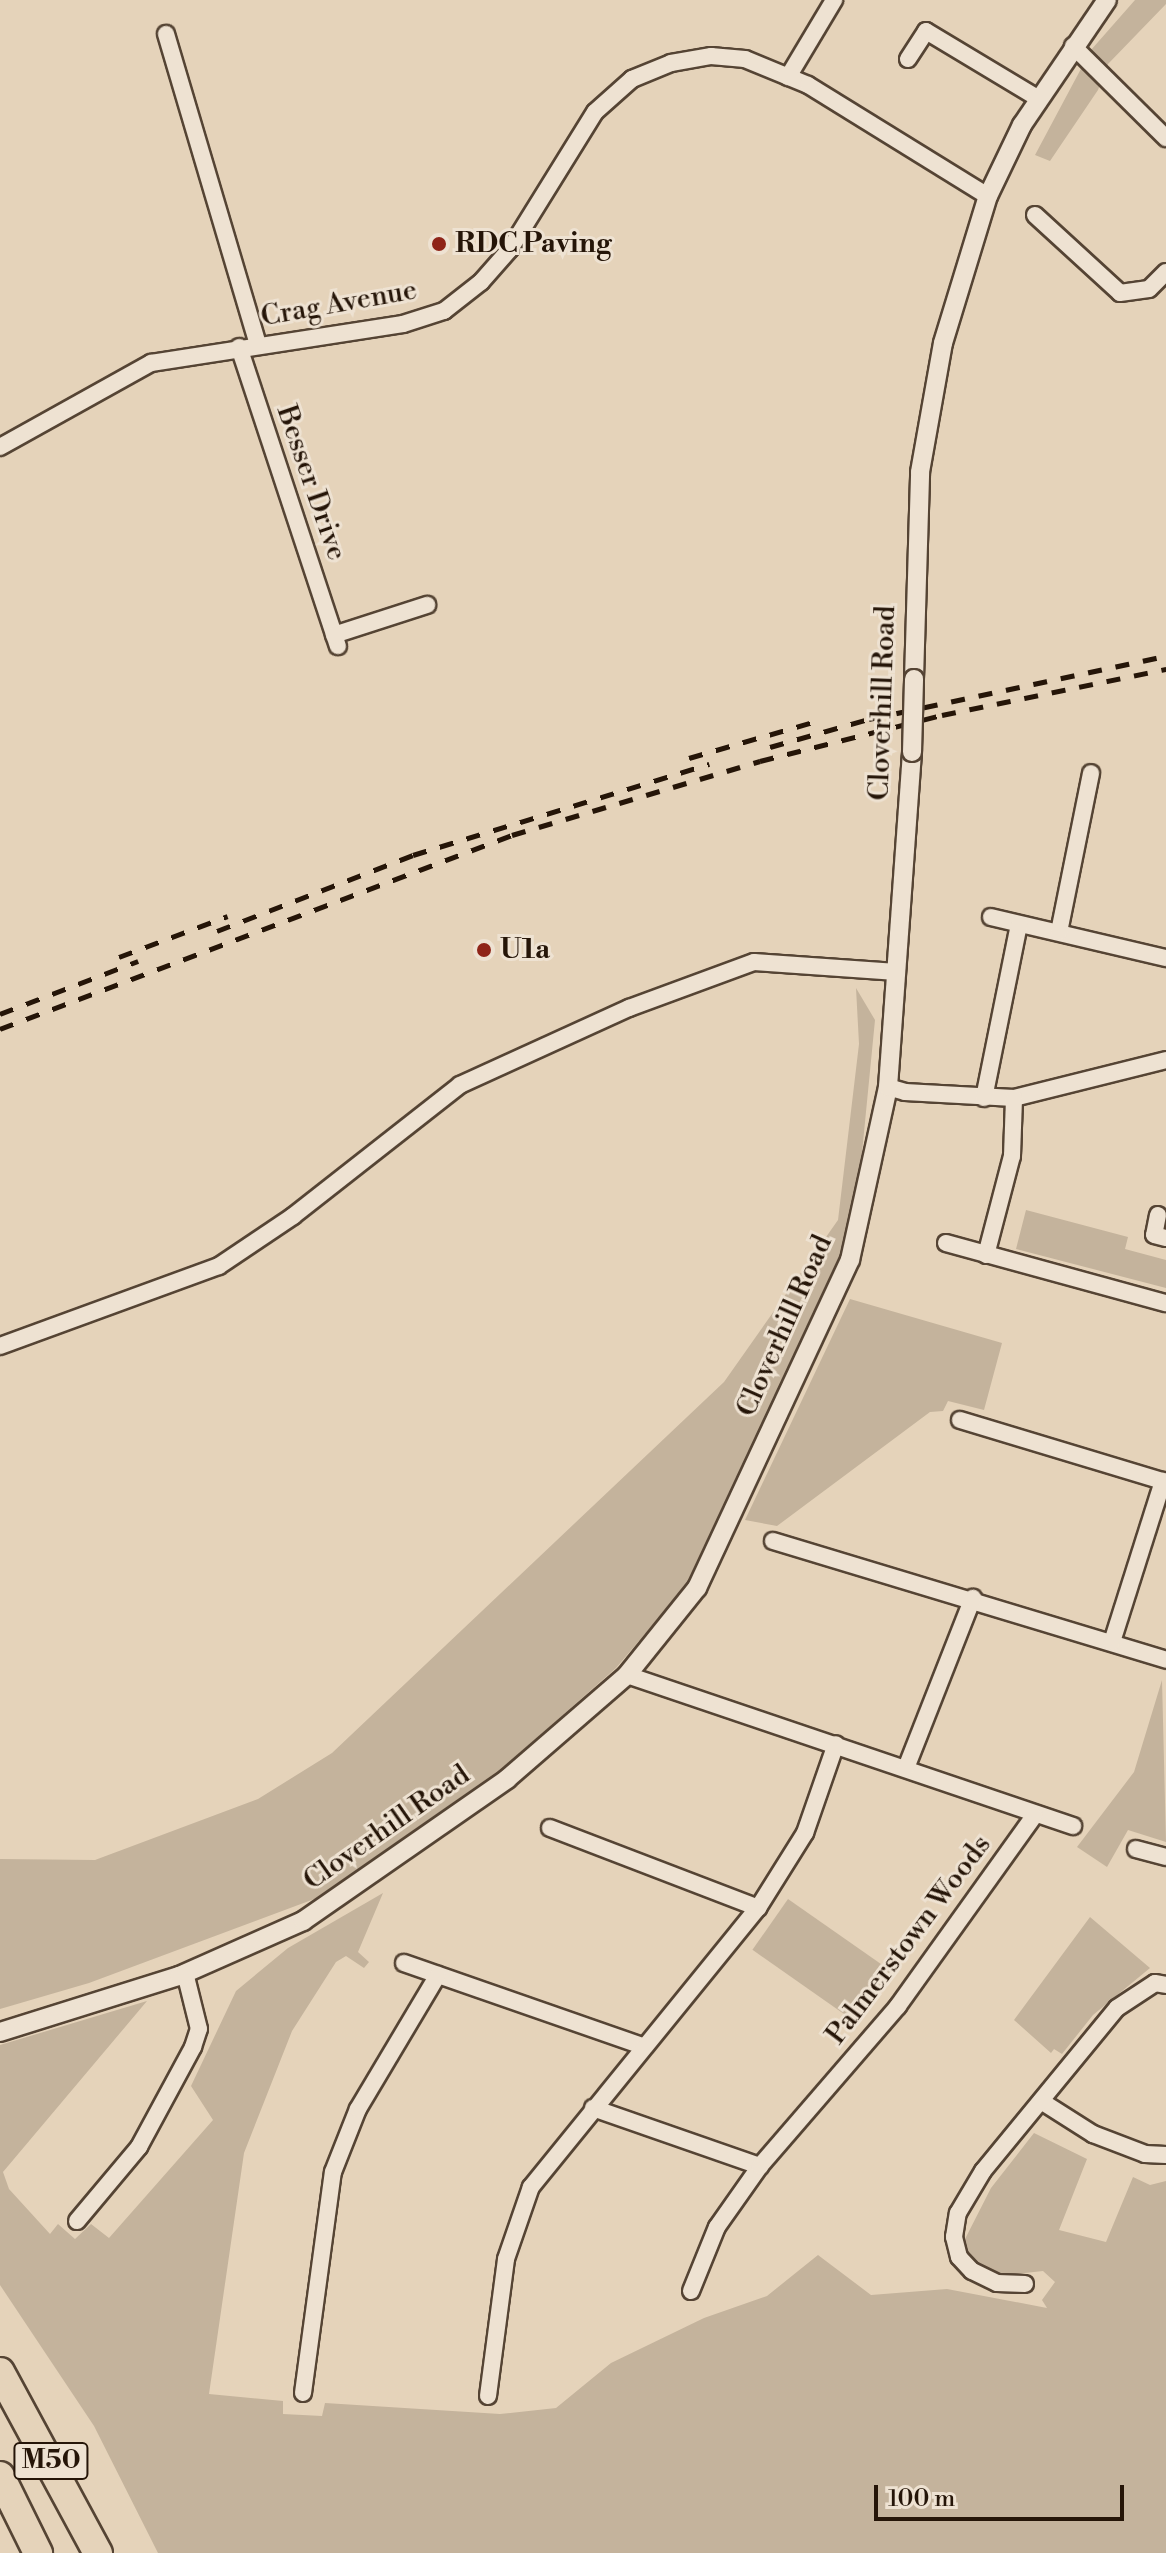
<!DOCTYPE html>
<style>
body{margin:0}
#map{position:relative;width:1166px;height:2553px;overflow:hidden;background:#e5d3ba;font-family:"Libre Bodoni",serif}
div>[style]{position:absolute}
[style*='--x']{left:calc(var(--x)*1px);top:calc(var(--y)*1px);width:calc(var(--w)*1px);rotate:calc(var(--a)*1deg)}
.green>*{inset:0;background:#c4b39c;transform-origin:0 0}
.roads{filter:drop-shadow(2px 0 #554434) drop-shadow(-2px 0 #554434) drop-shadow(0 2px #554434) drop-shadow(0 -2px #554434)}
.minor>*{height:16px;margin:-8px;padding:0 8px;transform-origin:8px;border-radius:8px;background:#eee2d2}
.tertiary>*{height:18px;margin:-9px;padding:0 9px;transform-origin:9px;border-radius:9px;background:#eee2d2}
.motorway>*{height:28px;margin:-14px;padding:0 14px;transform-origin:14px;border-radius:14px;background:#e5d3ba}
.rail>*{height:5px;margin-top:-2.5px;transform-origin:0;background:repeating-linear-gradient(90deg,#251508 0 14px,transparent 0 28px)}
.bridges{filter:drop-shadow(2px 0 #554434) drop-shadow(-2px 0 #554434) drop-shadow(0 2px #554434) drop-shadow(0 -2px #554434)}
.tertiary-bridge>*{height:18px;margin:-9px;padding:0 9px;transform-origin:9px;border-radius:9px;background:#eee2d2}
.dots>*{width:22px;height:22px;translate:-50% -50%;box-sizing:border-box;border:4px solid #eee2d2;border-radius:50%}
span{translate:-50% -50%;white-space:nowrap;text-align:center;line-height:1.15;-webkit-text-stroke:6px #eee2d2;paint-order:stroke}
.shield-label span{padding:2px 6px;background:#eee2d2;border:2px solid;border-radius:6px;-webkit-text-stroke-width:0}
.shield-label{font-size:26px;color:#251508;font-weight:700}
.poi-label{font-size:28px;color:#251508;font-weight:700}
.left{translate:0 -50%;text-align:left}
.street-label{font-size:28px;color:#251508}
.scale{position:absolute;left:874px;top:2485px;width:250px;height:36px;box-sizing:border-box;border:4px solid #251508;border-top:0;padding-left:10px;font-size:24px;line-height:28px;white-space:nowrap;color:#251508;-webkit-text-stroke:6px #eee2d2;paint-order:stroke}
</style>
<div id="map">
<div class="green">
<div style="clip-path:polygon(1135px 0,1166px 0,1166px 4px,1108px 64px,1098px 90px,1050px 161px,1035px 155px,1091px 50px)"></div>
<div style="clip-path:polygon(856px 988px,875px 1020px,860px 1173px,838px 1262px,687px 1584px,616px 1668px,505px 1766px,317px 1898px,89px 1983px,0 2009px,0 1859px,95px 1860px,258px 1799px,332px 1753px,724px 1382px,838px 1220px,859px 1044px)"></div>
<div style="clip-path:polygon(1026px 1210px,1128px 1237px,1125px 1249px,1166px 1260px,1166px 1288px,1016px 1249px)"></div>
<div style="clip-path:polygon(850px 1299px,1002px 1343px,984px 1410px,948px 1401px,943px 1411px,930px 1412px,777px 1526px,745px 1520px)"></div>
<div style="clip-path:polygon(1162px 1680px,1166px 1842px,1128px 1830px,1107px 1867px,1077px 1847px,1134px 1772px)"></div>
<div style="clip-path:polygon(383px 1893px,358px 1952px,369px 1962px,364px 1968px,346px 1956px,336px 1962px,292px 2031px,244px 2153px,209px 2394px,283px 2401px,283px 2414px,322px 2416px,325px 2403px,500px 2414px,556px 2408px,611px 2363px,704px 2318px,767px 2296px,818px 2255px,871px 2295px,947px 2289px,1047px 2308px,1042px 2300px,1055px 2282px,1043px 2271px,997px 2276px,966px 2258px,963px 2243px,991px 2188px,1034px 2133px,1087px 2159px,1059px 2230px,1106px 2242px,1133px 2177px,1150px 2185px,1166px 2181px,1166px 2553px,158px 2553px,94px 2426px,0 2285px,0 2045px,147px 2001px,3px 2172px,9px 2189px,50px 2234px,58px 2224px,75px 2239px,91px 2224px,109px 2238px,213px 2120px,191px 2086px,236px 1991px,288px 1948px)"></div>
<div style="left:788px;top:1899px;width:127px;height:62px;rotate:35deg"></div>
<div style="clip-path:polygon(1090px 1917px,1150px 1968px,1093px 2015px,1062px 2054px,1054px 2049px,1051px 2053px,1014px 2020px)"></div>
</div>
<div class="roads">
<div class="minor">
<div style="--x:166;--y:34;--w:323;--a:73.5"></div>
<div style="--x:1073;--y:46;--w:131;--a:44.7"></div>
<div style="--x:908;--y:59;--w:33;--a:-57"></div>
<div style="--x:926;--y:31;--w:132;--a:31"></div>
<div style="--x:788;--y:77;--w:90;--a:-59.1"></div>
<div style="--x:1035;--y:215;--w:115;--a:42.5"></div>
<div style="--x:1120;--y:293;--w:29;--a:-8"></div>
<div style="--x:1149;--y:289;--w:24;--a:-45"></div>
<div style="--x:239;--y:347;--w:315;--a:71.7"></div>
<div style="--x:0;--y:447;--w:173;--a:-29.1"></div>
<div style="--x:151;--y:363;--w:255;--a:-8.8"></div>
<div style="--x:403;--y:324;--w:43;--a:-17.6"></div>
<div style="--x:444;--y:311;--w:47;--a:-38.1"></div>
<div style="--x:481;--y:282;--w:44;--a:-48.7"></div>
<div style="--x:510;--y:249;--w:161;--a:-58.2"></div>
<div style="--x:595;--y:112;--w:50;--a:-41.7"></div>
<div style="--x:632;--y:79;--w:42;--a:-22.3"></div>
<div style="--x:671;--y:63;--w:41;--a:-9.9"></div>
<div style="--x:711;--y:56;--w:34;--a:5"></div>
<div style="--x:745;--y:59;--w:68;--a:22.4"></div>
<div style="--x:808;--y:85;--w:211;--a:31.7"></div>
<div style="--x:334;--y:635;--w:98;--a:-17.9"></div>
<div style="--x:991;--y:917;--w:180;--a:13.2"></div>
<div style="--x:1059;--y:932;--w:162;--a:-78.6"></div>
<div style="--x:888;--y:1087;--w:18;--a:16"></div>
<div style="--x:905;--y:1092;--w:109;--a:3.2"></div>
<div style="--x:1014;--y:1098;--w:157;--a:-14"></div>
<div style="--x:984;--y:1098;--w:177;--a:-78.6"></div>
<div style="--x:1158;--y:1215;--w:20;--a:101"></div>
<div style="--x:1154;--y:1235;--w:12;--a:14"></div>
<div style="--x:946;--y:1243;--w:228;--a:15.3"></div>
<div style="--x:986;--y:1255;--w:102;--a:-75.3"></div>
<div style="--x:1012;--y:1156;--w:58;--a:-88"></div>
<div style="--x:0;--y:1346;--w:233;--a:-20.1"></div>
<div style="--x:219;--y:1266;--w:89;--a:-34"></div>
<div style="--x:293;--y:1216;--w:212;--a:-38.1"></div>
<div style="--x:460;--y:1085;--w:186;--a:-24.5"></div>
<div style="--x:629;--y:1008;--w:133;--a:-20.2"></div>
<div style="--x:754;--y:962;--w:143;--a:4"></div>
<div style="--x:960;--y:1420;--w:215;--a:16.8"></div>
<div style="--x:773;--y:1541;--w:411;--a:16.8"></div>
<div style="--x:1112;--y:1642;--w:169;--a:-72.4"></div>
<div style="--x:627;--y:1675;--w:471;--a:18.7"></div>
<div style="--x:906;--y:1768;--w:183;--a:-68.5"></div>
<div style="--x:550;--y:1828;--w:223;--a:21"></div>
<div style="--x:1136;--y:1849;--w:31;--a:15"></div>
<div style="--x:404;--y:1963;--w:252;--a:19.2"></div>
<div style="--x:1041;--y:2101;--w:62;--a:32.4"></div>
<div style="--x:1093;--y:2134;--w:56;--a:21"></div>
<div style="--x:1145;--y:2154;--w:21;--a:3"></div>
<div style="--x:593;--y:2108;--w:177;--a:19.2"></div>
<div style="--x:77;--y:2221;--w:97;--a:-50"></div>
<div style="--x:139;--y:2147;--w:114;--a:-61.6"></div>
<div style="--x:193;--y:2047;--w:19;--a:-72"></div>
<div style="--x:199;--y:2029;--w:58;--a:-104"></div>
<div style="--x:1025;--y:2284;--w:28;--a:-178"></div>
<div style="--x:997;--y:2283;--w:28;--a:-154"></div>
<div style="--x:972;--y:2271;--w:19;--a:-133"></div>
<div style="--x:959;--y:2257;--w:21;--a:-104"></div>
<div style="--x:954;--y:2237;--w:24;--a:-81"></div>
<div style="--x:958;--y:2213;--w:49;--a:-59.2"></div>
<div style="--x:983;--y:2171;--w:211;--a:-50.6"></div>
<div style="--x:1117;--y:2008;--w:45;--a:-33.3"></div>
<div style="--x:1155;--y:1983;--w:11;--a:10"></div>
<div style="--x:691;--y:2291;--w:69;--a:-67.9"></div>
<div style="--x:717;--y:2227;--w:75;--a:-54.8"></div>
<div style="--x:760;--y:2166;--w:211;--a:-49.2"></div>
<div style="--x:898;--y:2006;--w:234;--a:-54.4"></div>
<div style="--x:303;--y:2393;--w:223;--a:-82.3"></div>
<div style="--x:333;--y:2172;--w:68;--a:-68.4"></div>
<div style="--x:358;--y:2109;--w:156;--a:-59.2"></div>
<div style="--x:488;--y:2396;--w:138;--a:-82.5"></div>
<div style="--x:506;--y:2259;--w:76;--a:-70.9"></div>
<div style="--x:531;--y:2187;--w:360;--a:-50.9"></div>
<div style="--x:758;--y:1908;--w:89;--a:-57.9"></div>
<div style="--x:805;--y:1833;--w:94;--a:-70.8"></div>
</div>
<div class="tertiary">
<div style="--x:914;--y:679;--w:207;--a:-88.3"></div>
<div style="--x:920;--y:472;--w:131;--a:-79.9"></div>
<div style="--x:943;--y:343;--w:154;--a:-73"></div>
<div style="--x:988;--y:196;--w:79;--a:-64.4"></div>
<div style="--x:1022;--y:125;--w:151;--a:-55.8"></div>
<div style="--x:0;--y:2032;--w:188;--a:-17.4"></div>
<div style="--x:179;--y:1976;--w:136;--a:-23.9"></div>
<div style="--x:303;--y:1921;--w:249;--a:-34.8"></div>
<div style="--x:507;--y:1779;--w:159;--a:-40.9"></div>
<div style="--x:627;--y:1675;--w:112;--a:-51.2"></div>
<div style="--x:697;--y:1588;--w:362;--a:-65"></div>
<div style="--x:850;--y:1260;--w:177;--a:-77.6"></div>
<div style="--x:888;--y:1087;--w:336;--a:-85.9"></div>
</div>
<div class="motorway">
<div style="--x:0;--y:2372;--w:206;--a:61.6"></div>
<div style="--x:0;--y:2476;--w:86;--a:63.7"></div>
</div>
</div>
<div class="rail">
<div style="--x:770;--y:747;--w:103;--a:-15.8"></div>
<div style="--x:869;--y:719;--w:304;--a:-12"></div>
<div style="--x:689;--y:758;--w:136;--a:-16.2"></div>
<div style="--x:217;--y:931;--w:210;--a:-21.2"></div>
<div style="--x:413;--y:855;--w:310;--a:-17.1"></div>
<div style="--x:119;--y:957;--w:116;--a:-20.6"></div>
<div style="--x:0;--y:1014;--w:148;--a:-21"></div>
<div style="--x:0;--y:1029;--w:548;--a:-20.75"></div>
<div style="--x:512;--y:835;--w:259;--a:-16.6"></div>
<div style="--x:760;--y:761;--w:188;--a:-14.2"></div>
<div style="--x:942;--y:715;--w:229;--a:-11.6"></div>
</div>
<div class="bridges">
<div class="tertiary-bridge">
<div style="--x:912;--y:752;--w:73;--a:-88.4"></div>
</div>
</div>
<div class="dots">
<div style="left:439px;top:244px;background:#8f2418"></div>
<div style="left:484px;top:950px;background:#8f2418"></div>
</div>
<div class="shield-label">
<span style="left:51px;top:2461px">M50</span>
</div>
<div class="poi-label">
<span class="left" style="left:455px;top:244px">RDC Paving</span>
<span class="left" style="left:500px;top:950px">U1a</span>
</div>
<div class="street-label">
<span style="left:339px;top:304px;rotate:-10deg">Crag Avenue</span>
<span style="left:311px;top:483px;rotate:71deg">Besser Drive</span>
<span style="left:883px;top:703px;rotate:-88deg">Cloverhill Road</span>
<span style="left:785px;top:1326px;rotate:-66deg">Cloverhill Road</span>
<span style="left:387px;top:1828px;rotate:-35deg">Cloverhill Road</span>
<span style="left:909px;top:1940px;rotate:-53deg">Palmerstown Woods</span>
</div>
<div class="scale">100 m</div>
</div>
